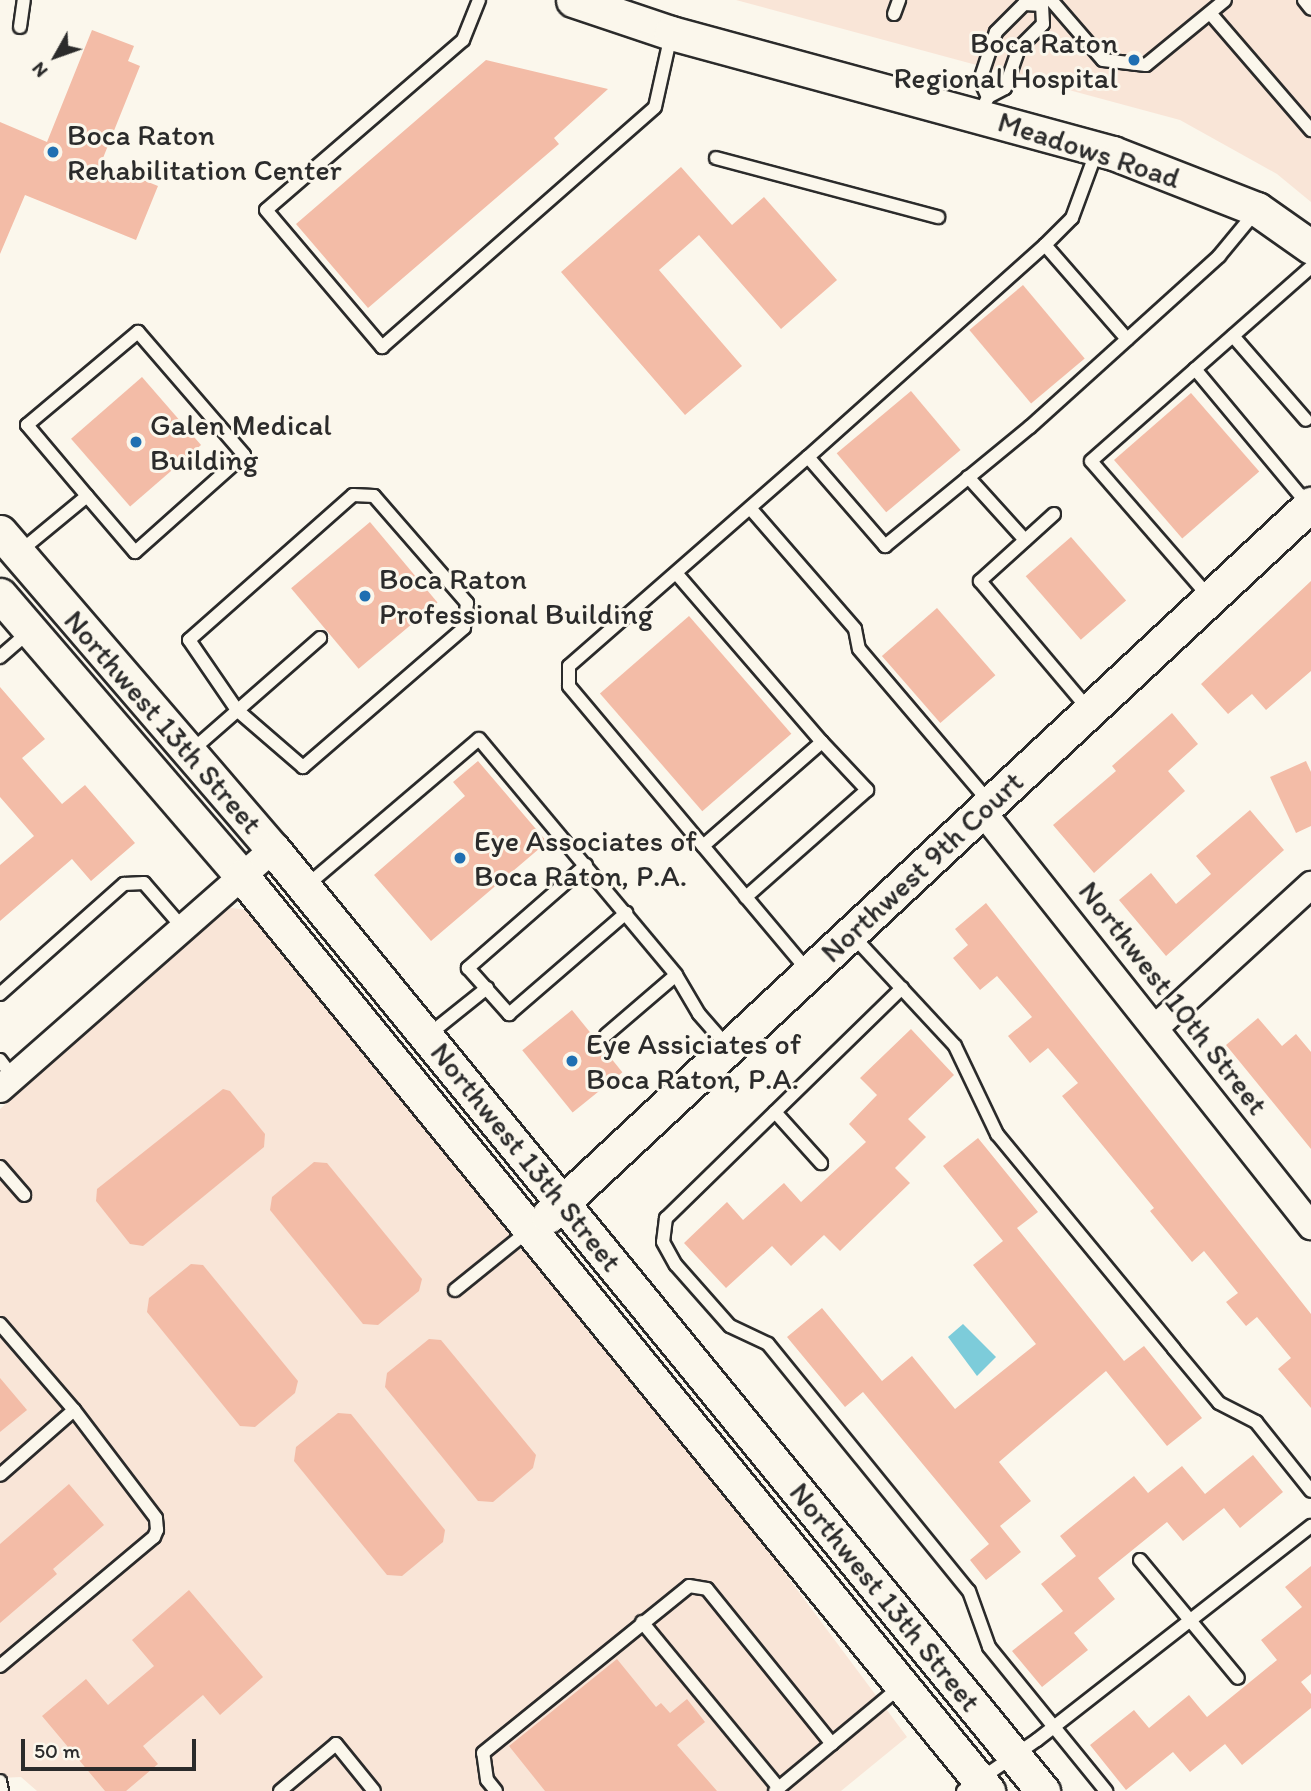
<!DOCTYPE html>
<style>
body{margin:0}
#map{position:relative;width:1311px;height:1791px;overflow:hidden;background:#fbf7ec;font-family:Itim,sans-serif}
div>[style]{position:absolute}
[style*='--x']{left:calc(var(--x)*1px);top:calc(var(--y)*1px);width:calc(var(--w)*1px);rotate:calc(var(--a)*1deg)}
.built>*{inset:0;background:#f9e5d7}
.water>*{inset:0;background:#7dccda}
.building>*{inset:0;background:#f3bca7;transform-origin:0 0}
.roads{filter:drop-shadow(2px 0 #2b2b2b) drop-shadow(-2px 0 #2b2b2b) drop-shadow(0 2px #2b2b2b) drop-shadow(0 -2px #2b2b2b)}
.service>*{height:12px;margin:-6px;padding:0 6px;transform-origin:6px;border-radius:6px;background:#fbf7ec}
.minor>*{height:26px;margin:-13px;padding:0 13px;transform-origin:13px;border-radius:13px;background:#fbf7ec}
.tertiary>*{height:33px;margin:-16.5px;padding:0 16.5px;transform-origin:16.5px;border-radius:16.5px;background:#fbf7ec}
.dots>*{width:19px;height:19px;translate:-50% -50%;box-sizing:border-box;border:4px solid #fbf7ec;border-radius:50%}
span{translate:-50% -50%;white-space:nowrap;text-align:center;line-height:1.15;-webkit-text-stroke:6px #fbf7ec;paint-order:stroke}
.poi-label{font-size:30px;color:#2b2b2b}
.right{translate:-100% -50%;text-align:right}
.left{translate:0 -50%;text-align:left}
.street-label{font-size:30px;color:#2b2b2b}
.north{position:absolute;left:21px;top:21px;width:70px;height:70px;-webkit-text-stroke:5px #fbf7ec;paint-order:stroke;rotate:230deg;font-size:19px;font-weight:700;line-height:28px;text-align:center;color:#2b2b2b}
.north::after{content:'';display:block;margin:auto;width:24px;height:32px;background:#2b2b2b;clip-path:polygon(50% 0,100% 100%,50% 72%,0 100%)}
.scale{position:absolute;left:21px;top:1739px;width:175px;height:32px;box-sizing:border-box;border:4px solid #2b2b2b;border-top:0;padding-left:9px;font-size:21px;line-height:24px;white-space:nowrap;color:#2b2b2b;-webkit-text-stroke:5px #fbf7ec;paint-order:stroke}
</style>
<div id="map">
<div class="built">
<div style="clip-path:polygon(736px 0,1311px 0,1311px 202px,1277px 174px,1180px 120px)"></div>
<div style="clip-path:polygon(226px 907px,245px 910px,262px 923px,734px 1505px,907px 1737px,841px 1791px,37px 1791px,21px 1777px,0 1778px,0 1109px)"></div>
</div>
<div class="water">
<div style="clip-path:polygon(963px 1324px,996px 1357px,977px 1376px,948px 1337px)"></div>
</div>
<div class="building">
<div style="clip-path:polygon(92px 30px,134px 46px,128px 61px,140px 66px,101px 163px,158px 186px,136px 240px,25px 195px,0 254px,0 122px,47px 142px)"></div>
<div style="clip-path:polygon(486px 60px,608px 89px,554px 138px,559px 144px,368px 308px,296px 224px)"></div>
<div style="clip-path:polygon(681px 167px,732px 225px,764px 197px,837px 280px,781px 329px,699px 235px,659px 270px,742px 366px,685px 415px,561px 272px)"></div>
<div style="left:1023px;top:285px;width:96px;height:70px;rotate:50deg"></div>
<div style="left:142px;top:377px;width:90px;height:94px;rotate:49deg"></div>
<div style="left:911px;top:391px;width:77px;height:97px;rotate:50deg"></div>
<div style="left:1191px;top:393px;width:104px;height:102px;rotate:49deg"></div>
<div style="left:370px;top:522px;width:105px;height:103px;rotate:50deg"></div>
<div style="left:1071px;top:537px;width:84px;height:60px;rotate:49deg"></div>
<div style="clip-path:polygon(1311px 581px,1311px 671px,1266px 710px,1252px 694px,1228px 714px,1201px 684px)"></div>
<div style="left:937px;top:608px;width:89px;height:73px;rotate:49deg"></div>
<div style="left:689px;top:616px;width:156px;height:118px;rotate:49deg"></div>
<div style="clip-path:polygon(0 687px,45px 739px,22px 758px,62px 804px,85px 785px,135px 843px,91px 881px,72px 859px,0 921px,0 865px,34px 836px,0 797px)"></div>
<div style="clip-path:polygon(1172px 713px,1198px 744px,1168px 771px,1185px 791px,1094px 873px,1053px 825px,1116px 771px,1112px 766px)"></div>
<div style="clip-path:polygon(478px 761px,547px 842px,431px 941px,374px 875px,465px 796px,453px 782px)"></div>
<div style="clip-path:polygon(1306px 761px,1311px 772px,1311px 826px,1296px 833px,1270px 777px)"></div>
<div style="clip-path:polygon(1250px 810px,1284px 850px,1166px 956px,1119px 900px,1151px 873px,1176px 904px,1211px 874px,1196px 856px)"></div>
<div style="clip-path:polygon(986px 903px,1311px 1314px,1311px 1408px,1278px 1369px,1291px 1358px,1257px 1317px,1246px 1326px,1226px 1302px,1238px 1293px,1204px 1251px,1192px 1262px,1150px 1211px,1154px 1208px,1062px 1096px,1078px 1083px,1048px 1048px,1030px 1063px,1008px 1036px,1032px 1017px,997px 976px,980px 990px,953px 958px,968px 945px,955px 929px)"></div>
<div style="left:572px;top:1010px;width:80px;height:64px;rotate:51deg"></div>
<div style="clip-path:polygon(1258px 1018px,1282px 1046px,1296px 1034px,1311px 1052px,1311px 1149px,1226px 1045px)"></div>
<div style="clip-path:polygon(911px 1029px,954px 1075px,908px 1119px,926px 1137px,895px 1168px,910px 1183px,840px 1251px,824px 1235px,791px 1266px,772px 1246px,726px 1288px,684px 1243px,727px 1202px,743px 1220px,784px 1183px,801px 1202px,866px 1142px,849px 1124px,877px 1095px,860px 1078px)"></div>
<div style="clip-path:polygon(223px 1089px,230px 1091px,265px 1134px,264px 1147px,143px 1246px,130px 1244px,96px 1201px,97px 1189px)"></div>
<div style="clip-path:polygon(978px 1138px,1038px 1212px,1017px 1228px,1124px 1361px,1144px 1346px,1202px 1418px,1167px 1446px,1106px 1371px,999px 1462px,1031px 1501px,1000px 1526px,1021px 1552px,986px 1580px,970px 1560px,989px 1544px,863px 1392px,845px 1407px,787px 1337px,822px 1308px,882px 1381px,912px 1356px,955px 1409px,1036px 1344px,973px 1265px,1003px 1241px,943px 1166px)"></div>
<div style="clip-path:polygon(314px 1162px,327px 1163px,422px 1279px,419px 1291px,378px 1325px,363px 1324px,270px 1210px,272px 1197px)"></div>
<div style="clip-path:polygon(191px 1264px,203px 1265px,298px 1381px,295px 1393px,255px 1427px,240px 1426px,147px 1312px,149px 1298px)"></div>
<div style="clip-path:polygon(429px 1339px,441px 1340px,536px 1455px,533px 1468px,493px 1502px,478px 1501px,385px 1387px,387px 1373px)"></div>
<div style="clip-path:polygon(0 1378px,27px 1410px,0 1432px)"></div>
<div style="clip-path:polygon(338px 1413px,351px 1414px,445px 1530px,443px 1542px,402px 1576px,387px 1575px,294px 1461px,296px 1447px)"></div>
<div style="clip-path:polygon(1253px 1455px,1283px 1492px,1240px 1528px,1224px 1508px,1183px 1541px,1167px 1522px,1098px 1578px,1115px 1599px,1074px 1633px,1088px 1650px,1042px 1687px,1012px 1651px,1063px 1611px,1041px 1584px,1076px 1556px,1060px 1536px,1134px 1476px,1148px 1493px,1182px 1466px,1205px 1494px)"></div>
<div style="clip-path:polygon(69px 1484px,104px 1525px,53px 1569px,57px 1574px,0 1623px,0 1544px)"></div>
<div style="clip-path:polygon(1311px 1566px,1311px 1674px,1301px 1682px,1311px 1694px,1311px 1708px,1242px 1765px,1225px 1744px,1190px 1772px,1173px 1752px,1126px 1790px,1090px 1745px,1134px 1710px,1149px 1728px,1189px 1695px,1207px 1717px,1277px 1660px,1261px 1640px,1302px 1607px,1285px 1587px)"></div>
<div style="clip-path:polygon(189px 1590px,263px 1677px,220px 1715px,203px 1695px,143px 1746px,158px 1764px,126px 1791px,105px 1791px,42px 1716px,86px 1679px,108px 1705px,154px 1666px,132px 1640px)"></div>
<div style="clip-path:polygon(617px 1659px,656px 1707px,661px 1703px,670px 1713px,687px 1699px,705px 1722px,677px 1745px,717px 1791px,545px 1791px,509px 1746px)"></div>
</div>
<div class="roads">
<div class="service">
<div style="--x:479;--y:0;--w:43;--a:111.8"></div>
<div style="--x:463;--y:40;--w:260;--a:139.2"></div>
<div style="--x:266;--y:210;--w:180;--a:49.7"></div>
<div style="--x:382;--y:347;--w:363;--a:-41.3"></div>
<div style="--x:655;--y:107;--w:74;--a:-77.5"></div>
<div style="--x:1051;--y:0;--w:79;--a:49.1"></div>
<div style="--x:1103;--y:60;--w:43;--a:6.6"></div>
<div style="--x:1146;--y:65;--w:102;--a:-39.4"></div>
<div style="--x:1304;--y:0;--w:11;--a:52"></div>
<div style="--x:1210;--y:13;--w:155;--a:49.2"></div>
<div style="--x:894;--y:14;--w:15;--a:-70"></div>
<div style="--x:20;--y:27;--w:27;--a:-82"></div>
<div style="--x:979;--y:115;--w:20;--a:-63"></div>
<div style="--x:988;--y:97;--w:19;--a:-28"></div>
<div style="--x:1005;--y:88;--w:42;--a:-70.7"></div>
<div style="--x:1019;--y:48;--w:34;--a:-45"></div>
<div style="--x:1043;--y:24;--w:19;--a:-93"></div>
<div style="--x:1042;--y:5;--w:18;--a:-177"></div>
<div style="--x:1024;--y:4;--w:40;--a:135"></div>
<div style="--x:996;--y:32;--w:51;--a:108.4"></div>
<div style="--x:980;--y:80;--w:19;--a:65"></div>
<div style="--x:716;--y:158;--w:230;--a:14.9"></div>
<div style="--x:1045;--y:245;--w:38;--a:-45"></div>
<div style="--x:1072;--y:218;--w:72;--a:-69.8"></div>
<div style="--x:1233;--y:336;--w:111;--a:49"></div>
<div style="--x:1195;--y:369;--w:178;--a:50.2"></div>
<div style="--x:808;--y:457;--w:318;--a:-41.8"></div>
<div style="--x:1045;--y:245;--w:125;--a:48.9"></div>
<div style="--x:968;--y:477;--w:85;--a:47.9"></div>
<div style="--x:353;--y:495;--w:21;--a:3"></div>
<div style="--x:374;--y:496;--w:142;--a:49"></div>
<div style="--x:467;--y:603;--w:25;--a:97"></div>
<div style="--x:464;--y:628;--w:213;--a:139.2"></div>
<div style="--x:303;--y:767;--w:87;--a:-139.2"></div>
<div style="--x:237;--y:710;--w:85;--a:-124.4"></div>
<div style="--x:189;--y:640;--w:219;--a:-41.5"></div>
<div style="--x:750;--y:508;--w:160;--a:49"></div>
<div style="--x:855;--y:629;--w:20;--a:79"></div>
<div style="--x:859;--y:649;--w:202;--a:49.6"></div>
<div style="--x:1054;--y:514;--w:100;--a:137.8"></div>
<div style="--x:980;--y:581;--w:169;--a:49.8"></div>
<div style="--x:18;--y:553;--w:89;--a:-39.6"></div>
<div style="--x:87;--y:496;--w:93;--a:-130.2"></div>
<div style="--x:27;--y:425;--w:145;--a:-40"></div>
<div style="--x:138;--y:332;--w:162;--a:49.2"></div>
<div style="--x:244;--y:455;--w:146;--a:138.3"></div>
<div style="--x:135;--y:552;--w:74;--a:-130.6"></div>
<div style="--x:676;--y:573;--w:223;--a:49.2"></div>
<div style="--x:1210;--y:598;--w:181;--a:-131"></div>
<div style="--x:1091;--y:461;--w:293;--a:-41.4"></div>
<div style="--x:0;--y:657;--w:38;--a:-41"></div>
<div style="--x:190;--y:752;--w:173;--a:-41.2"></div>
<div style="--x:703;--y:846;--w:158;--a:-41.2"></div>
<div style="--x:822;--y:742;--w:66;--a:46.8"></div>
<div style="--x:867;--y:790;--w:162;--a:138.5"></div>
<div style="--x:586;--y:865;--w:157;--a:138.9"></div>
<div style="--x:468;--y:968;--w:62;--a:48.3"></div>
<div style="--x:509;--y:1014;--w:155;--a:-40.8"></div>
<div style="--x:305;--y:887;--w:228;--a:-40.4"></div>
<div style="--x:479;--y:739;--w:307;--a:50.1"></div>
<div style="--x:676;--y:975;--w:45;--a:59.5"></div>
<div style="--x:699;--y:1014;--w:43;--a:48.8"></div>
<div style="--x:852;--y:935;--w:151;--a:47.1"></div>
<div style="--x:955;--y:1046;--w:98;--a:64.5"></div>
<div style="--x:997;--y:1134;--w:278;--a:50.5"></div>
<div style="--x:1174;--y:1349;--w:70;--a:50.2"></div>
<div style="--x:1219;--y:1403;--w:42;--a:27.2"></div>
<div style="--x:1256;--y:1422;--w:88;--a:51.4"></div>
<div style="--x:808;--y:971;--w:372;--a:-130"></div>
<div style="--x:569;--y:686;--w:20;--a:-90"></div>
<div style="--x:569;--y:666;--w:317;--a:-41.2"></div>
<div style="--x:808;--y:457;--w:118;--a:49.1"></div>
<div style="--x:885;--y:546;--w:188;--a:-39.4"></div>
<div style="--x:1030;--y:427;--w:255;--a:-42.1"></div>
<div style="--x:1219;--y:256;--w:60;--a:-50.4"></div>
<div style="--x:902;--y:988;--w:330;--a:135.7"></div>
<div style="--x:666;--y:1218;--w:24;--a:97"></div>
<div style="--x:663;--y:1242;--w:26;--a:61"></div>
<div style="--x:676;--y:1265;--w:81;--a:48.5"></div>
<div style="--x:730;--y:1326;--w:42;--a:25.3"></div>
<div style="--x:768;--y:1344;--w:318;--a:50.9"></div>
<div style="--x:969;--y:1591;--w:59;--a:70.3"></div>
<div style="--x:989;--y:1647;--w:186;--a:50.9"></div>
<div style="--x:0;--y:994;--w:166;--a:-41.6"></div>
<div style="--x:124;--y:884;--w:20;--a:-3"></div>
<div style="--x:144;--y:883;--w:60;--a:49.1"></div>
<div style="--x:606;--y:1035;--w:92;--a:-40.6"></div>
<div style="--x:427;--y:1036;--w:77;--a:-38.7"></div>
<div style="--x:0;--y:1060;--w:21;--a:53"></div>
<div style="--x:775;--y:1112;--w:69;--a:48"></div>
<div style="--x:0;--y:1167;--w:37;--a:49"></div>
<div style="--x:455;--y:1290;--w:94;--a:-38.9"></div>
<div style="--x:0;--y:1324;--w:113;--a:49.3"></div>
<div style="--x:74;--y:1410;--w:98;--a:138.7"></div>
<div style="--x:1140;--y:1560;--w:153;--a:50.3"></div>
<div style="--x:642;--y:1622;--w:215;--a:50.5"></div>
<div style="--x:0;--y:1666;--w:201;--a:-40"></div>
<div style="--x:154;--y:1537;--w:8;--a:-67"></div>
<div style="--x:157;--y:1530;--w:12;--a:-95"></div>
<div style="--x:156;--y:1518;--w:136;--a:-127.2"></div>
<div style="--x:0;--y:1781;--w:10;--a:79"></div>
<div style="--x:280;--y:1791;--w:73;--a:-40"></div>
<div style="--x:336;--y:1744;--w:60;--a:51"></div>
<div style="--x:496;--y:1791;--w:14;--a:-129"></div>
<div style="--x:487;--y:1780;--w:27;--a:-98"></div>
<div style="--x:483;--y:1753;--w:265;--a:-39"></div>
<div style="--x:689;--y:1586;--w:18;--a:9"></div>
<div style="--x:707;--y:1589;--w:199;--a:51.1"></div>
<div style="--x:775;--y:1791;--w:165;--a:-39.8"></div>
<div style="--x:963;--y:1791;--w:90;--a:-34.6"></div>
<div style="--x:1037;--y:1740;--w:348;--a:-38"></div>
</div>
<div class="minor">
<div style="--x:982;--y:811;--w:530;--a:51.59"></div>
<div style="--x:1155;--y:1028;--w:212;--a:-42.5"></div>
<div style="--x:0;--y:1089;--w:363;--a:-41.3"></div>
</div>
<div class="tertiary">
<div style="--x:573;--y:0;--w:103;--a:18.6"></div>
<div style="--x:671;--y:33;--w:458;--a:15.2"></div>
<div style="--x:1113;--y:153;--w:155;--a:21.3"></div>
<div style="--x:1257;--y:209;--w:66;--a:35.1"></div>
<div style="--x:0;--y:532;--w:418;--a:49.3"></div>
<div style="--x:273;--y:849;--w:1217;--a:50.74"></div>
<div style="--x:0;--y:595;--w:371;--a:49.3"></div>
<div style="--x:242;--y:876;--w:1181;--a:50.81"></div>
<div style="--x:548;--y:1216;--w:1044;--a:-43.02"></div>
</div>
</div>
<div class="dots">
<div style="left:1134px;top:60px;background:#1f6fb2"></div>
<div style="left:53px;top:152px;background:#1f6fb2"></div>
<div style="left:136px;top:442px;background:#1f6fb2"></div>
<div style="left:365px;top:596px;background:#1f6fb2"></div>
<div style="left:460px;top:858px;background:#1f6fb2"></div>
<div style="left:572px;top:1061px;background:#1f6fb2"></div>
</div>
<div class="poi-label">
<span class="right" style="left:1118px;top:60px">Boca Raton<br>Regional Hospital</span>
<span class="left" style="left:67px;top:152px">Boca Raton<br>Rehabilitation Center</span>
<span class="left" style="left:150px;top:442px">Galen Medical<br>Building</span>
<span class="left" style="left:379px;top:596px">Boca Raton<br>Professional Building</span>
<span class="left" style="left:474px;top:858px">Eye Associates of<br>Boca Raton, P.A.</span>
<span class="left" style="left:586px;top:1061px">Eye Assiciates of<br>Boca Raton, P.A.</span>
</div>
<div class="street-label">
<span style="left:1089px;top:150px;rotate:18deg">Meadows Road</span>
<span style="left:163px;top:722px;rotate:49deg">Northwest 13th Street</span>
<span style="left:922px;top:867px;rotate:-43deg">Northwest 9th Court</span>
<span style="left:1173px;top:998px;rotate:52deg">Northwest 10th Street</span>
<span style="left:526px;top:1157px;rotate:51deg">Northwest 13th Street</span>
<span style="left:885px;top:1597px;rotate:51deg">Northwest 13th Street</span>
</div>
<div class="north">N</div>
<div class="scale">50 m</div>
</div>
